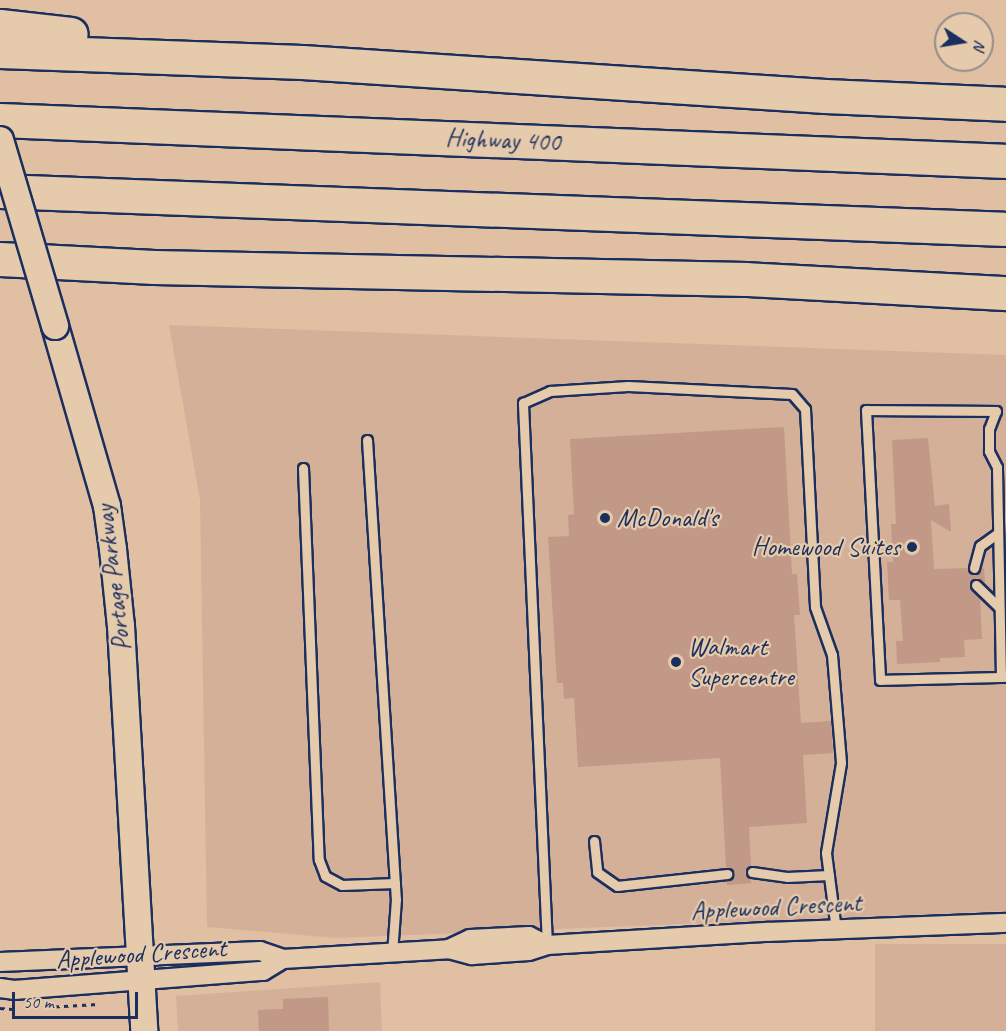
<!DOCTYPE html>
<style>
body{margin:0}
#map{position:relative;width:1006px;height:1031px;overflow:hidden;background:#e1bfa2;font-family:Caveat,sans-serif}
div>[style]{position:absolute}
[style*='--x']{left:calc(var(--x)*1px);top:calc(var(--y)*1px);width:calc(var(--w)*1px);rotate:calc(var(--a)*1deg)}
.built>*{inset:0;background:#d4b099;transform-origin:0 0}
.building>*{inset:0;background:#c29886}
.path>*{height:3px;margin-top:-1.5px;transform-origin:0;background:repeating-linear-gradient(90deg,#1b2f5e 0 4.5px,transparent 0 9px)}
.roads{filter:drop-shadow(2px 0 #1b2f5e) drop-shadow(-2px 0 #1b2f5e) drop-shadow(0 2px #1b2f5e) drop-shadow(0 -2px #1b2f5e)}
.lane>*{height:9px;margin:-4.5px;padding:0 4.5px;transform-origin:4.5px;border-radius:4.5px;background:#e5caac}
.street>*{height:18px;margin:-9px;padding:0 9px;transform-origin:9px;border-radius:9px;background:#e5caac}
.secondary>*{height:26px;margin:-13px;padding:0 13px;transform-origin:13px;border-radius:13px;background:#e5caac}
.highway>*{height:33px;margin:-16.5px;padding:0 16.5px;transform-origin:16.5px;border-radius:16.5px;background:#e5caac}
.bridges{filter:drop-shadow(2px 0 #1b2f5e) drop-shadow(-2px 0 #1b2f5e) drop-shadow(0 2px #1b2f5e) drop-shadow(0 -2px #1b2f5e)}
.secondary-bridge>*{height:26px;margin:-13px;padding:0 13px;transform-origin:13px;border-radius:13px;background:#e5caac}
.dots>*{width:16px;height:16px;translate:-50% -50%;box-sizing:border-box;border:3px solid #e5caac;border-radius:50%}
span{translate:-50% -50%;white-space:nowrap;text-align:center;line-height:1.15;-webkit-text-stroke:4.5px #e5caac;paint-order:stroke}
.street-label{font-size:26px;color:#1b2f5e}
.poi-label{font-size:26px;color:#1b2f5e}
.left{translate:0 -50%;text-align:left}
.right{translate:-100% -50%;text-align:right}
.north{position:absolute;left:934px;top:12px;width:60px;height:60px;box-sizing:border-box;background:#e5caac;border:2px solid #948c8d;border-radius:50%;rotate:102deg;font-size:16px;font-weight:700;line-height:24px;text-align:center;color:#1b2f5e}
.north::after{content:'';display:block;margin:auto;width:21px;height:27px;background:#1b2f5e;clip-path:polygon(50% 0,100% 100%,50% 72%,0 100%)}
.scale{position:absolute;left:12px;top:992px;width:126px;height:27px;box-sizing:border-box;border:3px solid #1b2f5e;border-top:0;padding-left:8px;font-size:18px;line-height:21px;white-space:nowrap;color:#1b2f5e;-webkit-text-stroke:4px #e5caac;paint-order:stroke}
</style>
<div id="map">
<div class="built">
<div style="clip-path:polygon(169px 325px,1006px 355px,1006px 911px,336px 938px,207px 927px,200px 500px)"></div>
<div style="left:1006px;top:944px;width:87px;height:131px;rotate:90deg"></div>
<div style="clip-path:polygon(380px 982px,382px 1031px,178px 1031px,176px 996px)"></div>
</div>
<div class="building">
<div style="clip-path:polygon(784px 427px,792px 574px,797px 574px,800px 615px,794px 615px,801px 723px,831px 721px,833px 753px,803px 755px,807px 823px,749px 827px,751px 865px,745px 872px,752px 883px,727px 885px,727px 881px,734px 874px,732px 870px,726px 867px,720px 758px,578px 767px,574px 698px,564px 699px,563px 683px,557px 683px,548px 537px,569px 536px,568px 515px,574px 514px,570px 439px)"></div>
<div style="clip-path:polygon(928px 438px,935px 506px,949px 504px,951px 532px,931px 520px,934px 569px,967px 568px,970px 573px,975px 575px,984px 567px,985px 584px,977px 578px,969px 584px,980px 598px,982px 639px,964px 640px,965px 657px,940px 658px,940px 662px,897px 664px,896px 641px,903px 641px,900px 600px,889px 600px,887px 562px,893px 562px,891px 524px,896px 524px,892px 440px)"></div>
<div style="clip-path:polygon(328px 997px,329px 1031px,259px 1031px,258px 1010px,283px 1009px,283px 999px)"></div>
</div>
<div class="path">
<div style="--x:46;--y:1007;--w:52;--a:-3.3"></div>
<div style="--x:0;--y:1008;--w:12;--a:5"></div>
</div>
<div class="roads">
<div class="lane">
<div style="--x:367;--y:440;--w:460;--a:86.4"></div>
<div style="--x:396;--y:899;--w:54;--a:94.2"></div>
<div style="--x:303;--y:468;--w:392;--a:87.7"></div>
<div style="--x:319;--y:860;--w:17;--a:69"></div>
<div style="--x:325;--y:876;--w:19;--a:28"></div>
<div style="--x:342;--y:885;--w:53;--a:-2.2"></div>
<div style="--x:974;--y:568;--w:23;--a:-75"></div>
<div style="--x:980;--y:546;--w:22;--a:-36"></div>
<div style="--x:976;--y:585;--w:32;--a:44"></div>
<div style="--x:1001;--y:677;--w:210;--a:-91.1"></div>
<div style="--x:997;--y:467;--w:18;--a:-117"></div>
<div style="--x:989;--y:451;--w:22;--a:-90"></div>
<div style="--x:989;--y:429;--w:19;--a:-69"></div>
<div style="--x:996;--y:411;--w:130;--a:-179.6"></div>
<div style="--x:866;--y:410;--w:270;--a:87"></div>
<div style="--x:880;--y:680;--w:126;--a:-1.4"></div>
<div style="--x:594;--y:841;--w:31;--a:84"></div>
<div style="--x:597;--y:872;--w:24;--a:35"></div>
<div style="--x:617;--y:886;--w:111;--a:-6.2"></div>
<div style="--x:752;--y:872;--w:35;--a:8"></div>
<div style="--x:787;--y:877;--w:42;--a:-2.7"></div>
<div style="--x:547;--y:945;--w:543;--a:-92.54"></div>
<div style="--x:523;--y:403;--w:30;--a:-24"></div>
<div style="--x:550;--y:391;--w:78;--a:-3.7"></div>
<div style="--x:628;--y:386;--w:164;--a:2.8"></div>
<div style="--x:792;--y:394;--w:20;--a:49"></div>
<div style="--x:805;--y:409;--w:198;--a:87.1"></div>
<div style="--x:815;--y:607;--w:51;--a:70.5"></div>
<div style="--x:832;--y:655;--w:108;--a:85.2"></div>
<div style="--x:841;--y:763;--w:91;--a:99.5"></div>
<div style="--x:826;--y:853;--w:78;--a:82.6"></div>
</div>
<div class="street">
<div style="--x:449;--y:949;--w:23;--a:-25"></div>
<div style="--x:470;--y:939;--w:59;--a:-2.9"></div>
<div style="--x:529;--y:936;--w:20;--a:27"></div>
<div style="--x:0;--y:962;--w:260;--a:-2.4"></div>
<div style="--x:260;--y:951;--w:24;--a:19"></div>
<div style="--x:283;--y:959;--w:166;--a:-3.4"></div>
<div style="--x:449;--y:949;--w:24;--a:15"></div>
<div style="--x:472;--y:955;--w:57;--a:-4"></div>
<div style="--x:529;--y:951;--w:19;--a:-18"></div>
<div style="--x:547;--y:945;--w:222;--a:-3.4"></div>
<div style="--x:769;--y:932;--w:237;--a:-2.2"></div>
<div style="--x:0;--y:988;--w:14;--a:8"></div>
<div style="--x:14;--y:990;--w:250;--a:-4.4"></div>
<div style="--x:263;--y:971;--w:23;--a:-31"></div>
</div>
<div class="secondary">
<div style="--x:55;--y:326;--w:187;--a:73.9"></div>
<div style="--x:107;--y:506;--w:43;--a:82.1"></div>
<div style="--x:113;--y:549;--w:77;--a:84.1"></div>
<div style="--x:121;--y:626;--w:406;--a:86.7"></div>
</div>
<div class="highway">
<div style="--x:0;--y:26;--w:71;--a:6.4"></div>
<div style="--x:0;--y:51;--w:302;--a:2.1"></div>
<div style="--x:302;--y:62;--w:524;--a:3.72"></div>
<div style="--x:825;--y:96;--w:181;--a:2.5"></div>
<div style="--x:0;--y:120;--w:1007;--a:2.33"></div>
<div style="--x:0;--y:191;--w:1007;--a:2.16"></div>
<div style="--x:0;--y:259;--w:154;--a:3"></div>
<div style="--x:154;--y:267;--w:592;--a:1.16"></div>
<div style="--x:746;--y:279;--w:260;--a:3.1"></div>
</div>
</div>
<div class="bridges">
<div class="secondary-bridge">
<div style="--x:0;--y:140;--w:194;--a:73.5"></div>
</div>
</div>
<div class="dots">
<div style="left:605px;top:518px;background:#1b2f5e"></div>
<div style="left:912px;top:547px;background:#1b2f5e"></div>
<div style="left:676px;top:662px;background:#1b2f5e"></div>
</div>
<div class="street-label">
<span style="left:503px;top:140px;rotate:2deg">Highway 400</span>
<span style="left:113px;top:578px;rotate:-97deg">Portage Parkway</span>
<span style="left:776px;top:907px;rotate:-3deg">Applewood Crescent</span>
<span style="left:141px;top:954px;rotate:-4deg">Applewood Crescent</span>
</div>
<div class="poi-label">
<span class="left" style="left:617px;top:518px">McDonald's</span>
<span class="right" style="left:900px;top:547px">Homewood Suites</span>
<span class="left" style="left:688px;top:662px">Walmart<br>Supercentre</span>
</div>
<div class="north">N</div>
<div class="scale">50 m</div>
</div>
